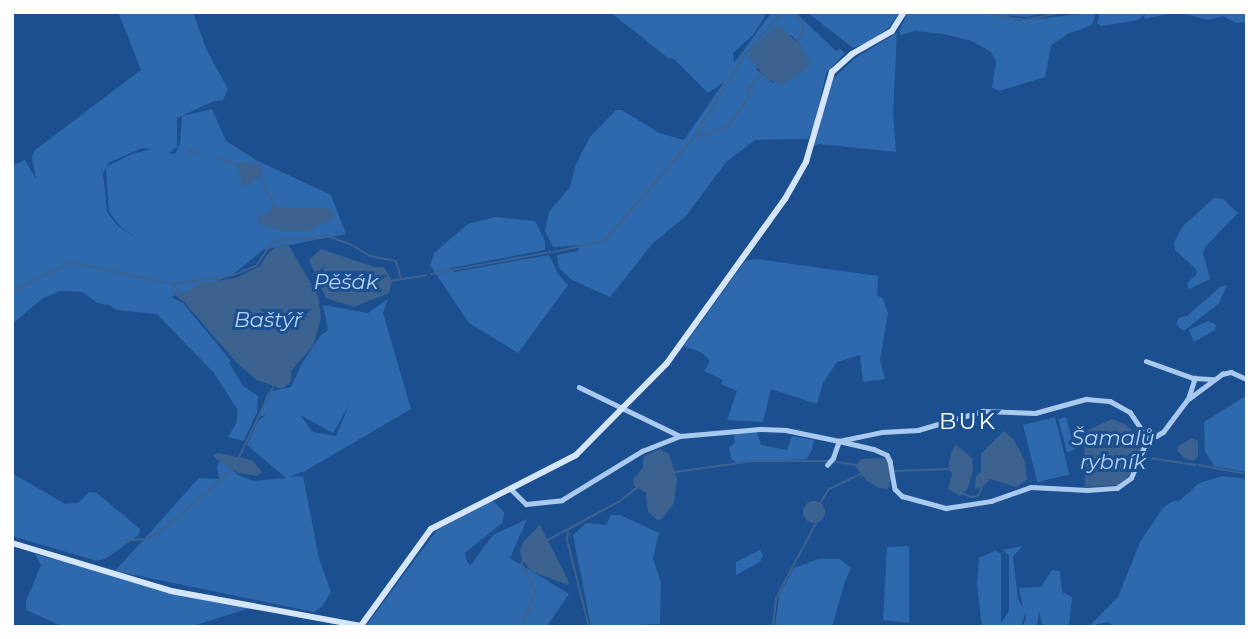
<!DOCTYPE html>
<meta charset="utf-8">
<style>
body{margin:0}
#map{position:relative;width:1259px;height:639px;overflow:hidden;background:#1b4f8f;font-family:Montserrat,sans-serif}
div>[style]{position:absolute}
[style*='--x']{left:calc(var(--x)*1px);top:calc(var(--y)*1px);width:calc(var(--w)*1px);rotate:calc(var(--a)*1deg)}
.green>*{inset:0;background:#2e69ad;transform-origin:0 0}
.water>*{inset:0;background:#3c6290}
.round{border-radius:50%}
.stream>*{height:2px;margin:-1px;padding:0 1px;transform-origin:1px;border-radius:1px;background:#3c6290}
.street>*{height:4.5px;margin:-2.25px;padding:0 2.25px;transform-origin:2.25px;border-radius:2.25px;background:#a9c9ee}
.secondary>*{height:6px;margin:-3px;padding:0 3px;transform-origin:3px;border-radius:3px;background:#d6e6fa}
span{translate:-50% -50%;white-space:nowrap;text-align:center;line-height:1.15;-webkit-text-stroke:6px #1b4f8f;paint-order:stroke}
.water-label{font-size:21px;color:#b5d3f5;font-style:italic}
.quarter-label{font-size:23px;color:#fff;letter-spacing:2px}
.frame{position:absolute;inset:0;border:14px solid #fff;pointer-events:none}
</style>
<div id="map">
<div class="green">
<div style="clip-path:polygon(evenodd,118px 12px,193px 12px,207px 51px,228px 89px,223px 100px,212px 102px,177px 118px,177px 147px,169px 153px,175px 154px,180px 144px,182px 116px,212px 109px,226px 141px,256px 160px,331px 195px,346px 234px,263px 250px,231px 276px,171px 297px,183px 303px,231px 361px,229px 363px,243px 386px,258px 396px,257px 412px,244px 441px,228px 437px,237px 422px,237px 409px,214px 373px,157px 314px,117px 310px,109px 305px,97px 303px,83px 292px,61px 291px,43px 298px,12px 324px,12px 166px,25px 160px,36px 179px,32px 157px,35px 150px,141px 70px,118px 12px,142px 148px,152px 149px,132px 154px,106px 167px,109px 212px,121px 227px,139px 240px,118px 226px,107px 212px,103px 173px,108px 163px,142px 148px)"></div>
<div style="clip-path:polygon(evenodd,610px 12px,767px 12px,754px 34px,733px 53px,734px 63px,772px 12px,795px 12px,836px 51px,840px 49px,845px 53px,826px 73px,815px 122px,808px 139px,755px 140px,726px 162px,686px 216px,653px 243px,610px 297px,572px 280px,559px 268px,557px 255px,578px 251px,580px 245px,553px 247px,545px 231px,549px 212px,570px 187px,576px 164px,590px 137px,616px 110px,622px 110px,659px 133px,684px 140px,724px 82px,708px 93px,674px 59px,668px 58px,610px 12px,791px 35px,801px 46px,773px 83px,756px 69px,791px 35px)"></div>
<div style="clip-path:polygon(807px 12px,900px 12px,890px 26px,874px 40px,853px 48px)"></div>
<div style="clip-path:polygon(908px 12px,1049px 12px,1027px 17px,1006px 15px,1020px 21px,1096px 12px,1092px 25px,1068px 34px,1051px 45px,1045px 77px,999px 91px,992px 87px,996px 62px,991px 52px,972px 41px,943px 34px,915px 31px,901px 35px,899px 31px)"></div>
<div style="clip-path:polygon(1100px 12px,1247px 12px,1247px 22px,1236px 23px,1223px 16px,1208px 20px,1178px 12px,1144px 19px,1145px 14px,1138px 20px,1101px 26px,1097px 23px)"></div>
<div style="clip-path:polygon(897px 33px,893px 113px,896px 152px,819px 144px,813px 146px,833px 79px,855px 58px)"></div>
<div style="clip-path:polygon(1214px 198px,1223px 199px,1238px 213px,1206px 246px,1203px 253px,1210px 279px,1189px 289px,1187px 283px,1196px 275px,1197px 270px,1175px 250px,1174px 242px,1183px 226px)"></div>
<div style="clip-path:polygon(495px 217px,535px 221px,545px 241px,545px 250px,451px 268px,454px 272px,549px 255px,558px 274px,568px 285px,518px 353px,469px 323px,430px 265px,434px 253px,468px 224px)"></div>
<div style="clip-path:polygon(757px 259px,878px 276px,877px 295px,883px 299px,888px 313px,880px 360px,885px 379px,863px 382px,860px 355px,837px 362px,823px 383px,817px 404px,771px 389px,763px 422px,727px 420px,737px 391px,721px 384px,723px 380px,704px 371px,710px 361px,702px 353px,684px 346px,745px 261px)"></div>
<div style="clip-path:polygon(1227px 285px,1219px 303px,1184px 331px,1181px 329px,1176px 324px,1179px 318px,1187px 316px,1220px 287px)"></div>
<div style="clip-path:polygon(evenodd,388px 299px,383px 313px,411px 409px,305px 471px,289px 477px,303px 476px,319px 559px,331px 592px,322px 607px,314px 612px,115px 571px,199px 478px,219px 479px,217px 466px,221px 459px,238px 475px,254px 481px,286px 478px,247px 445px,258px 421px,266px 415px,258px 417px,268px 392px,291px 387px,301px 365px,321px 335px,328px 330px,323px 305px,368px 313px,388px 299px,349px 405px,336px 436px,313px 432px,300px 415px,333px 433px,349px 405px)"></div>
<div style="clip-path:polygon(1208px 321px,1216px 325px,1215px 330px,1194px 342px,1189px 330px)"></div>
<div style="clip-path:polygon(1247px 395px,1247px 472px,1214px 466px,1205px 451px,1204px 422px)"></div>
<div style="left:1055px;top:417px;width:59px;height:33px;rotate:76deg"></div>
<div style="left:1066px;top:417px;width:34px;height:8px;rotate:75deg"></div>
<div style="clip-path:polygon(757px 432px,761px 445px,787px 450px,792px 436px,814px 440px,812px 450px,807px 459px,736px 462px,731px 459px,729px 447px,735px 442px,734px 434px)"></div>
<div style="clip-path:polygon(12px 473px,65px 504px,78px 503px,89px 492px,97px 493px,140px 529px,139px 535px,105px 559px,97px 561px,12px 536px)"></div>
<div style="clip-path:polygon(1223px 476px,1247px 479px,1247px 627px,1158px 627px,1160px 622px,1157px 627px,1117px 627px,1107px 622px,1088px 627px,1118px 597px,1140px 542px,1163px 508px,1171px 502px,1177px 500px,1177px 503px,1199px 483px)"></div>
<div style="clip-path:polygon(493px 501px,504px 512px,503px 522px,465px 553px,466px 559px,470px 566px,493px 535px,527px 519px,510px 558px,569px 594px,546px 627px,365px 627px,437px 530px)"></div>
<div style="clip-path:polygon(611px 515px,620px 515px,659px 533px,653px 558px,661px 583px,660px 624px,591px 627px,573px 535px,586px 523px,606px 525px)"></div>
<div style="clip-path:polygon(909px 546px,909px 623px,883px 620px,887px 547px)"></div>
<div style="clip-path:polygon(1023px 546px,1013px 556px,1018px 599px,1023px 608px,1019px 588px,1041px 587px,1052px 570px,1060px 571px,1062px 592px,1072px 597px,1069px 627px,1043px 627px,1039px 611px,1037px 627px,1022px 627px,1026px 619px,1025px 613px,1021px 627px,982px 627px,977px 584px,979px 558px,995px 551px,1001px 554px,1001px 623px,1009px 611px,1009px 555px,1002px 550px)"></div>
<div style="clip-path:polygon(760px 550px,763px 555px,760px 562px,736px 575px,736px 562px)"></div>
<div style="clip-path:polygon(35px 554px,127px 579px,254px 607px,189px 627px,64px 627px,26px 610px,26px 601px,41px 565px)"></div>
<div style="clip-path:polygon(818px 559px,840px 559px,851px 568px,845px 581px,832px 627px,775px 627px,779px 595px,794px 568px)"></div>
</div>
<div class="water">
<div style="clip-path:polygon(778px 25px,801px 46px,810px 62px,807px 68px,783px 85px,767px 79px,749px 58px,753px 48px)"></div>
<div style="clip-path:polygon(240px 161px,261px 166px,262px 176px,243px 187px,238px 167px)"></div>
<div style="clip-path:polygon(273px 205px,285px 208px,326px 208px,333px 210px,335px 218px,305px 232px,282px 231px,259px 224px,258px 218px,270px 212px)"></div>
<div style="clip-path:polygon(283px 243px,289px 246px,312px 285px,318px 296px,321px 318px,313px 346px,291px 371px,291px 382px,282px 389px,257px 380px,237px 363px,184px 302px,169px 290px,181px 294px,201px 283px,236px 278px,260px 266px,269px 252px)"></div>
<div style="clip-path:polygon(321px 249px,374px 267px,384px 267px,392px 281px,389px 293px,354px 307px,326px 298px,309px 260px)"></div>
<div style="clip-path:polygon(1112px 419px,1125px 424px,1135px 434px,1141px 448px,1139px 456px,1131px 473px,1119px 485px,1085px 487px,1084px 432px)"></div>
<div style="clip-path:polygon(1004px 431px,1014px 440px,1025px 461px,1027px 480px,1016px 487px,990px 479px,983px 487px,975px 489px,976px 476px,981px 472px,981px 454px)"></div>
<div style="clip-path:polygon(1192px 438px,1198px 441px,1198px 456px,1194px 461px,1184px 458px,1177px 450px,1178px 446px)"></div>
<div style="clip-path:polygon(956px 445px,972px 458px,973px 470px,968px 488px,960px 496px,948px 489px,952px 474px,948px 469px,951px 452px)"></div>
<div style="clip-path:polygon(660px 449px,669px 454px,677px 479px,674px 503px,662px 519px,657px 520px,648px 512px,646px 493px,634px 486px,633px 479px,643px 468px,643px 457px)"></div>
<div style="clip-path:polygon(218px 453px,252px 460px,262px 472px,257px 476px,238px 473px,215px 458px,213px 455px)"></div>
<div style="clip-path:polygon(886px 458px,892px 473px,888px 489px,878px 488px,866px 480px,855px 466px,861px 459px)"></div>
<div class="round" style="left:803px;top:501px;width:22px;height:22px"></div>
<div style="clip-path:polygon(540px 525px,569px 582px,568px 585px,531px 571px,522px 559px,520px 551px,523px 542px)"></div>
</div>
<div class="stream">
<div style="--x:792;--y:12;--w:18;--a:49"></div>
<div style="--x:804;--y:26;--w:18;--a:112"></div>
<div style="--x:979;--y:12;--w:46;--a:10.1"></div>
<div style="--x:1024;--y:20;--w:42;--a:-11"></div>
<div style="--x:697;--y:134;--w:7;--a:8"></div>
<div style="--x:704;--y:135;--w:26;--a:-21"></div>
<div style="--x:728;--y:126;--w:36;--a:-54"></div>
<div style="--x:749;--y:97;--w:7;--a:-98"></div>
<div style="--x:748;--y:90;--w:21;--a:-51"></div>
<div style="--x:188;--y:150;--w:10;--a:24"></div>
<div style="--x:216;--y:157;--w:26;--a:21"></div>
<div style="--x:260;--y:178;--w:29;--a:63"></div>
<div style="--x:553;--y:252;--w:52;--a:-12.2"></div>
<div style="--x:604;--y:241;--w:134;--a:-48.9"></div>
<div style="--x:692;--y:140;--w:102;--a:-58.2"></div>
<div style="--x:746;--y:53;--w:55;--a:-47.9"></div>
<div style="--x:431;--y:274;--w:122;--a:-10.4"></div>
<div style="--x:390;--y:281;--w:37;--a:-9"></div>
<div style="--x:173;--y:284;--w:62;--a:-8.4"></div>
<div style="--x:234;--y:275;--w:25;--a:-23"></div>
<div style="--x:257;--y:265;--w:24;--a:-57"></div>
<div style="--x:270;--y:245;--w:9;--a:-32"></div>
<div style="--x:278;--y:240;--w:35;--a:-2"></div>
<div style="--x:313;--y:239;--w:13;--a:-18"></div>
<div style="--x:325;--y:235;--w:27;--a:20"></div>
<div style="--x:350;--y:244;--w:23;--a:31"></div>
<div style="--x:370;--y:256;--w:26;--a:11"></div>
<div style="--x:396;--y:261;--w:19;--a:74"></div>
<div style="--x:12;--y:291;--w:65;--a:-26.6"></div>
<div style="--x:70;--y:262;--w:104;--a:12.2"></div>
<div style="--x:172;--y:284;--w:15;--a:48"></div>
<div style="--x:239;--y:457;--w:78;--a:-64.1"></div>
<div style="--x:1143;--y:457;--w:53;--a:8.7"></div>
<div style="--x:1199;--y:465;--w:49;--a:10.6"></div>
<div style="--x:895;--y:471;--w:53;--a:-2.2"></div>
<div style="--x:675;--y:472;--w:79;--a:-8"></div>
<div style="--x:753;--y:461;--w:76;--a:0"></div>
<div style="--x:829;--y:461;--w:27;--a:8"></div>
<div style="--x:961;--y:493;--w:11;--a:22"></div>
<div style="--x:971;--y:497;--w:7;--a:-8"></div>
<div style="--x:978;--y:496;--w:10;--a:-66"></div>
<div style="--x:819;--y:505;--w:19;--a:-58"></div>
<div style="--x:829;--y:489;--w:35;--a:-25"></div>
<div style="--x:568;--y:530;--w:10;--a:96"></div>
<div style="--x:567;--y:540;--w:90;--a:75.8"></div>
<div style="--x:121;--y:541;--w:25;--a:-5"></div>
<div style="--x:146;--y:539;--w:17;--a:-28"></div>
<div style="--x:161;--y:531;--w:96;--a:-40.8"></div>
<div style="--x:546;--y:541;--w:84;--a:-28.4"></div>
<div style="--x:620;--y:501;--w:23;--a:-38"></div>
<div style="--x:522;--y:627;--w:38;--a:-70"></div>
<div style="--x:535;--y:591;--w:30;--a:-116"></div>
<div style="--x:522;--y:564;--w:4;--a:-76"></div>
<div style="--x:773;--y:627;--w:29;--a:-84"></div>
<div style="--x:776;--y:598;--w:85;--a:-61.9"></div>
</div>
<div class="street">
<div style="--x:1146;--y:361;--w:50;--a:19.9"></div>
<div style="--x:1193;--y:378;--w:21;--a:3"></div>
<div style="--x:579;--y:387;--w:112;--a:25.9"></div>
<div style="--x:680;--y:436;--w:80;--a:-5"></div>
<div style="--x:760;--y:429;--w:26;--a:2"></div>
<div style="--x:786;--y:430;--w:54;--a:11.7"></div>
<div style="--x:839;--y:441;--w:44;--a:-11.8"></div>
<div style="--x:882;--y:432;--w:36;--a:-3"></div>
<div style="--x:918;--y:430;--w:68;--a:-16.3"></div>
<div style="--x:983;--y:411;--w:52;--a:2.2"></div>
<div style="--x:1035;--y:413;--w:53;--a:-15.4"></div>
<div style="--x:1086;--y:399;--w:24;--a:5"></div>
<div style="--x:1110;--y:401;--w:23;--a:29"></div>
<div style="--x:1130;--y:412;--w:27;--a:56"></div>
<div style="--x:1145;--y:434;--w:11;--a:10"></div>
<div style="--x:1156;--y:436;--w:8;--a:-30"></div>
<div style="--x:1163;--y:432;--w:40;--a:-53"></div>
<div style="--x:1187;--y:400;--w:44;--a:-36.6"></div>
<div style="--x:1222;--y:374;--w:9;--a:-13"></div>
<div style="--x:1231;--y:372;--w:17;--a:24"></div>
<div style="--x:1188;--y:399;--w:22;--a:-72"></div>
<div style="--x:827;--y:465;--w:9;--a:-49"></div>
<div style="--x:833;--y:458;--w:18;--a:-71"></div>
<div style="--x:839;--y:441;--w:36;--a:13"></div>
<div style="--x:874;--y:449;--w:14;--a:25"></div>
<div style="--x:887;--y:455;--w:7;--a:63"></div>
<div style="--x:890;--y:461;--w:28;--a:80"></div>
<div style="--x:895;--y:489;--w:10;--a:45"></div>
<div style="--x:902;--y:496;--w:46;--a:15.3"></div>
<div style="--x:946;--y:508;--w:46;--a:-8.8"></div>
<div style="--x:991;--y:501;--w:42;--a:-19.3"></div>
<div style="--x:1031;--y:487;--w:56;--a:3.1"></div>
<div style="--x:1087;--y:490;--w:30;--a:-4"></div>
<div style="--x:1117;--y:488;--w:17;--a:-36"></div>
<div style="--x:1131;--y:478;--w:47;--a:-67.3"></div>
<div style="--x:510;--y:488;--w:23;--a:45"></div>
<div style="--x:526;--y:504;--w:36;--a:-6"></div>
<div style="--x:562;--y:500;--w:94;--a:-31.5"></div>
<div style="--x:642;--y:451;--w:41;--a:-21.5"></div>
</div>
<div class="secondary">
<div style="--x:12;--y:543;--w:166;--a:16.8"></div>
<div style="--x:171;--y:591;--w:193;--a:10.4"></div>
<div style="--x:360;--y:627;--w:121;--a:-54.1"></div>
<div style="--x:431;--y:529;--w:163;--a:-27"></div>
<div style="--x:576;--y:455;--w:129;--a:-45.3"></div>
<div style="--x:667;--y:363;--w:202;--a:-54.3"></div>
<div style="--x:785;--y:199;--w:43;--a:-60.4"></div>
<div style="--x:806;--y:162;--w:94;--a:-73.9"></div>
<div style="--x:832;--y:72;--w:27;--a:-42"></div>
<div style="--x:852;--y:54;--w:46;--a:-29.9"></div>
<div style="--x:892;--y:31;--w:22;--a:-58"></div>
</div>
<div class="water-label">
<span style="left:346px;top:282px">Pěšák</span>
<span style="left:268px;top:320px">Baštýř</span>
<span style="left:1113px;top:450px">Šamalů<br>rybník</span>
</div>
<div class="quarter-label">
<span style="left:968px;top:421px">BUK</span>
</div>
<div class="frame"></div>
</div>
